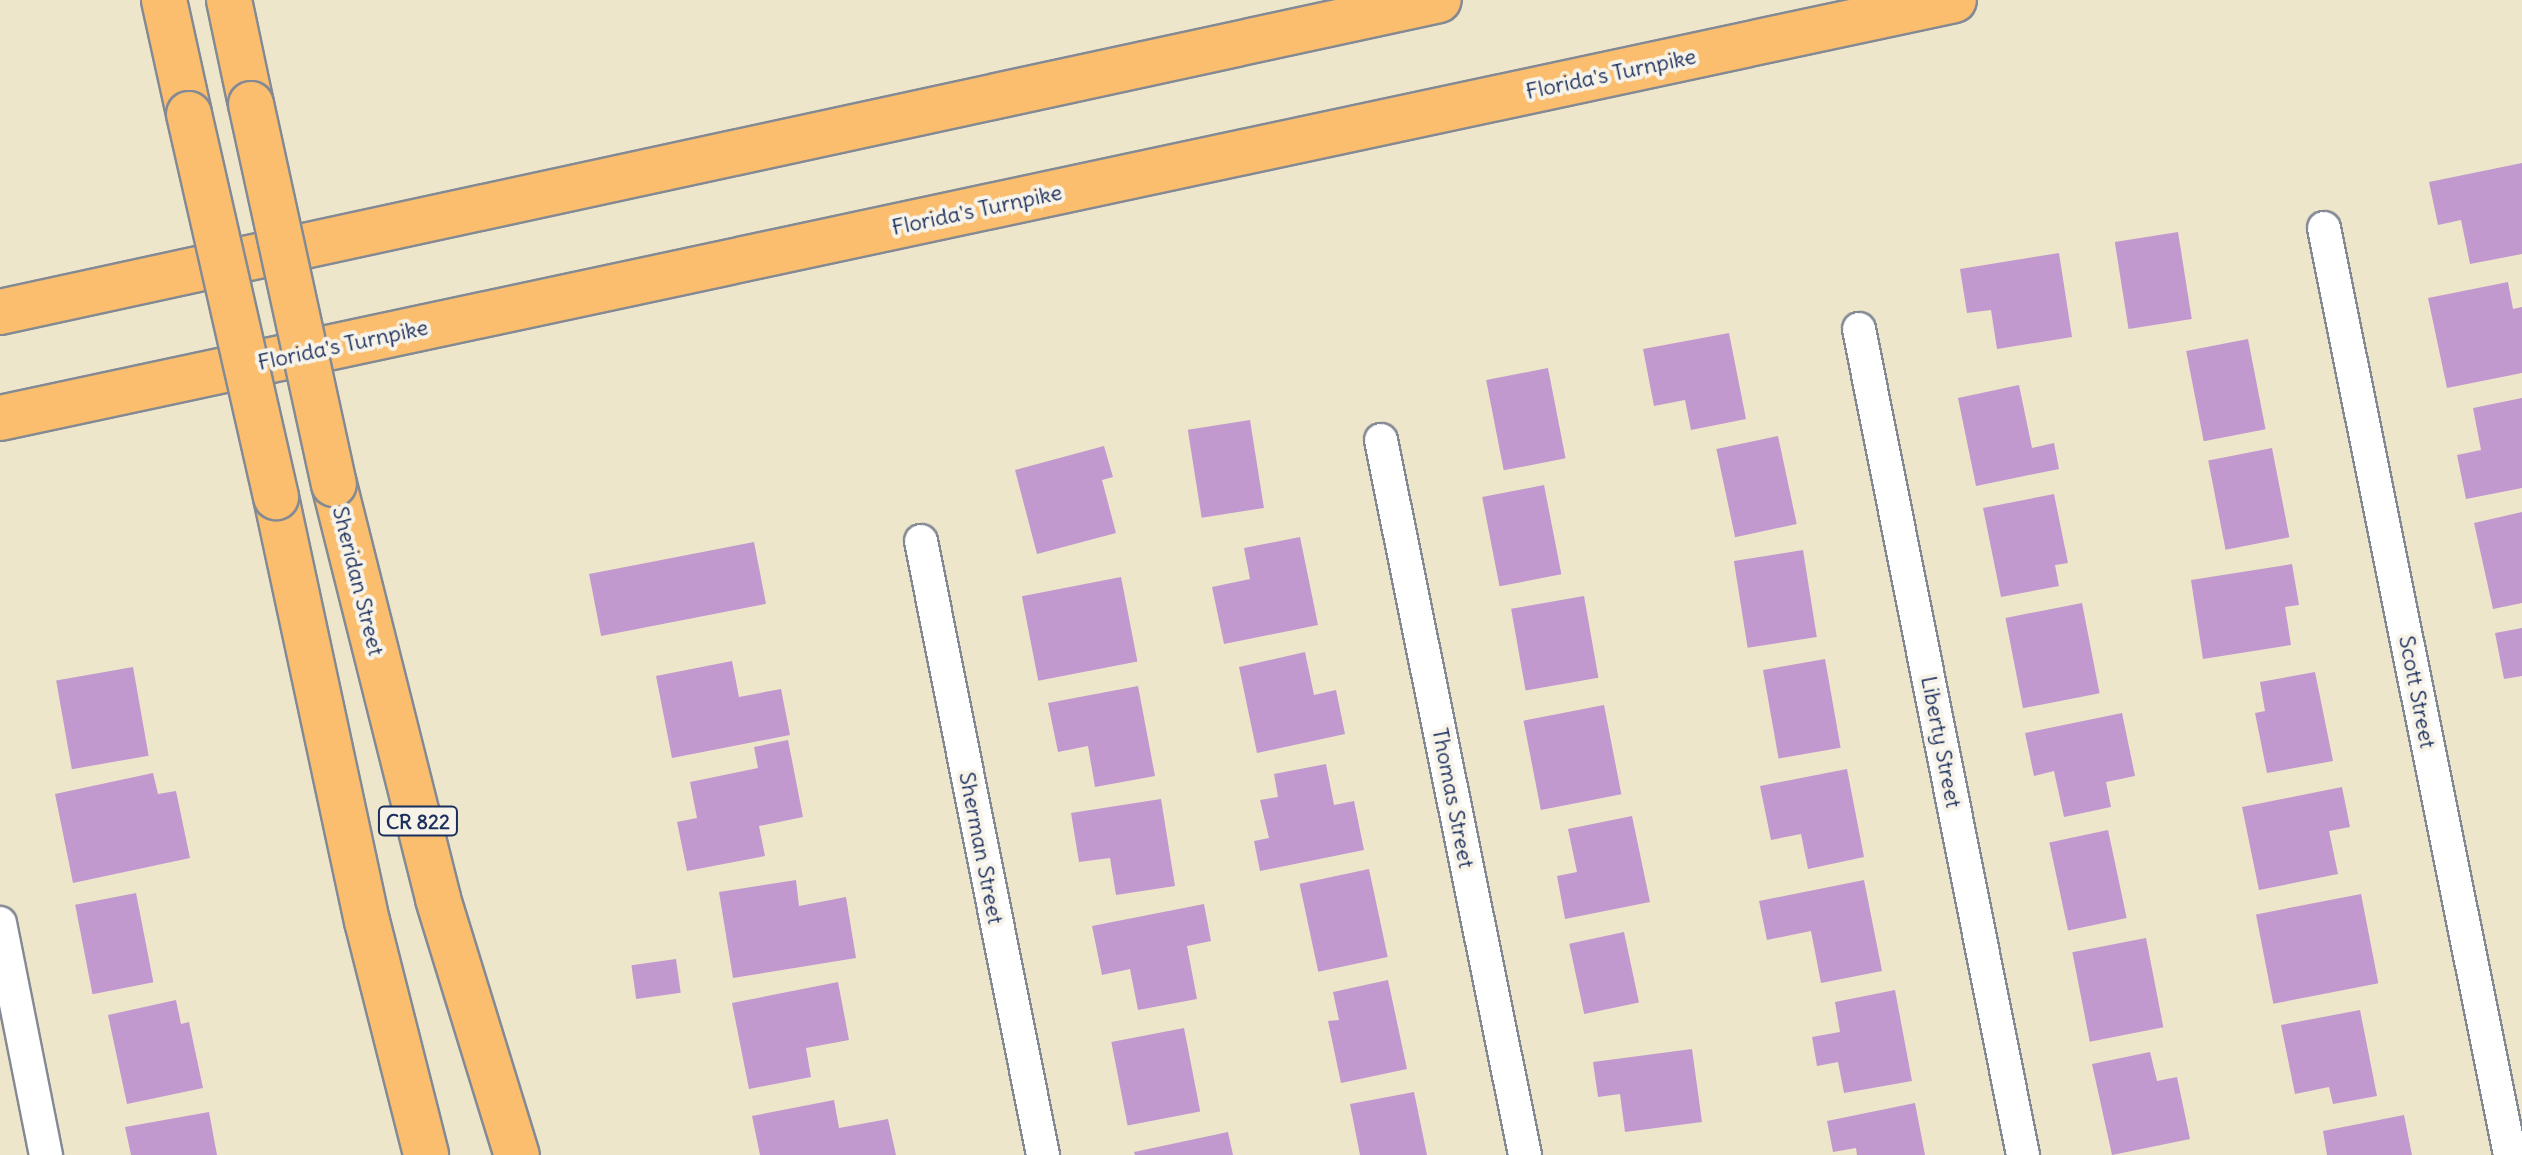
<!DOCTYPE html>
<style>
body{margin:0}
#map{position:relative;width:2522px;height:1155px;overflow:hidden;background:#eee6cb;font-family:Delius,sans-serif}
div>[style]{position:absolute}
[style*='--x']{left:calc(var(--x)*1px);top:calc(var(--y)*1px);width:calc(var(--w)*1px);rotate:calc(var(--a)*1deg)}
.building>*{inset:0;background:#c199cf;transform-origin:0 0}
.roads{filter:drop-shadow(2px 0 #848a94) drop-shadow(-2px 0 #848a94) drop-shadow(0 2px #848a94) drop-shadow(0 -2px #848a94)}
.minor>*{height:32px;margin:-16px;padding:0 16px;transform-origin:16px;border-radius:16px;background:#fff}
.primary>*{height:44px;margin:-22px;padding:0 22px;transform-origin:22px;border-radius:22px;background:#fabe6e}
.motorway>*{height:44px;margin:-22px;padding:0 22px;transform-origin:22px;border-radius:22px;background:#fabe6e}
.bridges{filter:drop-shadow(2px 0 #848a94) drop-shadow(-2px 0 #848a94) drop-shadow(0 2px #848a94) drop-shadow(0 -2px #848a94)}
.primary-bridge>*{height:44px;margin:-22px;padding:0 22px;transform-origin:22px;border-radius:22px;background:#fabe6e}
span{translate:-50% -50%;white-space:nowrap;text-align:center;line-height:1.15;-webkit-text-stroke:8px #f7f3e8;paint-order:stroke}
.shield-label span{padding:2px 6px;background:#f7f3e8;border:2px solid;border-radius:6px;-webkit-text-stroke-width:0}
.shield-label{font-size:20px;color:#1b2f5e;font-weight:700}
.street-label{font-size:22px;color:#1b2f5e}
</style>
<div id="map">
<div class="building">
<div style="clip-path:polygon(2522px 163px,2522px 254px,2470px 264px,2461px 220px,2438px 225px,2429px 182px)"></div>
<div style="left:2178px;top:232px;width:88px;height:64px;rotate:81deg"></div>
<div style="clip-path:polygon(2059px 253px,2072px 337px,1997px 349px,1991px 310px,1967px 313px,1960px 269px)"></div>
<div style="clip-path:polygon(2508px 282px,2513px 309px,2522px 307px,2522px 373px,2447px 388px,2428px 298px)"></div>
<div style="clip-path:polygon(1729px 333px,1746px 419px,1691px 430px,1685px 400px,1654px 406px,1643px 349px)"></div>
<div style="left:2248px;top:339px;width:92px;height:63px;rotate:79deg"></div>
<div style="left:1548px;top:368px;width:92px;height:63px;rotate:79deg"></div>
<div style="clip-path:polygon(2019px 385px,2032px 448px,2054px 443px,2059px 469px,1976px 486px,1958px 398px)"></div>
<div style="clip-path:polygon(2522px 398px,2522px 488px,2466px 499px,2457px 455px,2481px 450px,2473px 408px)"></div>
<div style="left:1250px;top:420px;width:89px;height:63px;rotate:81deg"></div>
<div style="left:1778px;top:436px;width:90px;height:63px;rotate:78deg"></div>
<div style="clip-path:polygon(1104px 446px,1113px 477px,1102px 480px,1116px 533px,1037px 554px,1015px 470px)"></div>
<div style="left:2272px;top:448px;width:91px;height:65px;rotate:79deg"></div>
<div style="left:1544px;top:485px;width:91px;height:63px;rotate:79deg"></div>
<div style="clip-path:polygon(2054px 494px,2068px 563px,2055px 565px,2059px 586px,2001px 597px,1983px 508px)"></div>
<div style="clip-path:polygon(2522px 512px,2522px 603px,2493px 609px,2474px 523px)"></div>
<div style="clip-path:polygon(1300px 537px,1318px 625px,1224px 644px,1212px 587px,1250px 579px,1244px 548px)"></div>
<div style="left:754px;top:542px;width:63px;height:168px;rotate:79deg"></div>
<div style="left:1803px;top:550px;width:88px;height:70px;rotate:81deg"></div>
<div style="clip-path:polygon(2292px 564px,2299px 605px,2285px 607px,2291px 645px,2203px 659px,2191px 580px)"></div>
<div style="left:1121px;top:577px;width:86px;height:101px;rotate:79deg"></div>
<div style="left:1584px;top:596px;width:83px;height:74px;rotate:80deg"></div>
<div style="left:2082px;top:603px;width:92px;height:78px;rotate:79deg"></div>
<div style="clip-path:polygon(2522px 628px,2522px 676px,2504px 679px,2495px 633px)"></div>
<div style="clip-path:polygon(1305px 652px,1314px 695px,1336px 690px,1345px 734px,1257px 753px,1239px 667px)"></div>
<div style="left:1825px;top:659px;width:90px;height:63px;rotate:80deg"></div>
<div style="clip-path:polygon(732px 661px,739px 697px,781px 689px,790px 735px,672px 758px,656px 676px)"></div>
<div style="left:133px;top:667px;width:90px;height:78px;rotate:80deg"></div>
<div style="clip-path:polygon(2315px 672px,2333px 761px,2267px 773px,2255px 713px,2265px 711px,2260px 682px)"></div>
<div style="clip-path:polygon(1138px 686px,1155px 776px,1095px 787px,1088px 746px,1058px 752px,1048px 703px)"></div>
<div style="left:1604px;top:705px;width:91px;height:82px;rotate:79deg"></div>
<div style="clip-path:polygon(2122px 713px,2135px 776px,2106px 782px,2111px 807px,2064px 817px,2054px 771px,2034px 776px,2025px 733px)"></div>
<div style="clip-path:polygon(788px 740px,803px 817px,759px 826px,765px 856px,687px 871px,677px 822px,697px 818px,690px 782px,758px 768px,754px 747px)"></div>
<div style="clip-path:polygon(1326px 764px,1334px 805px,1354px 801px,1364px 850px,1260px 871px,1254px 841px,1269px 838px,1260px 800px,1278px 797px,1274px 774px)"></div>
<div style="clip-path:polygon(1847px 769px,1864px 857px,1808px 869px,1801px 834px,1771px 840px,1760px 786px)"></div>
<div style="clip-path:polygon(153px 773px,158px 794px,176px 791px,190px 858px,73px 883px,55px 794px)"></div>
<div style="clip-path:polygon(2342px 787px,2350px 827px,2329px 831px,2338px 874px,2259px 890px,2242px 807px)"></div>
<div style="clip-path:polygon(1161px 799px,1175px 886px,1116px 895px,1110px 858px,1079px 862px,1071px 813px)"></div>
<div style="clip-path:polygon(1632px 816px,1650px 902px,1565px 919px,1557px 876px,1577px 872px,1568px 829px)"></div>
<div style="left:2108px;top:830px;width:90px;height:60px;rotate:78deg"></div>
<div style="left:1369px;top:869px;width:90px;height:71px;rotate:78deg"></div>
<div style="clip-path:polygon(796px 880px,799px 906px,846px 897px,856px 958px,733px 978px,719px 892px)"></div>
<div style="clip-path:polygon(1864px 880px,1882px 971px,1821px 983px,1811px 931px,1767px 940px,1759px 901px)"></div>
<div style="left:136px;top:893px;width:91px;height:62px;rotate:79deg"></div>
<div style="left:2361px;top:894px;width:91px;height:107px;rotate:79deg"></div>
<div style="clip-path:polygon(1204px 904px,1211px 941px,1187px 946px,1197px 999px,1138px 1010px,1130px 969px,1102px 975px,1092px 926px)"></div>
<div style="left:1624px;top:932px;width:72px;height:56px;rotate:78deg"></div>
<div style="left:2146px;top:938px;width:91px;height:75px;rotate:79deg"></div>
<div style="left:676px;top:959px;width:34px;height:45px;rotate:82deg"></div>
<div style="clip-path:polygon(1388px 980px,1407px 1069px,1341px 1083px,1328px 1021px,1339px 1020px,1333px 992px)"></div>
<div style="clip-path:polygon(838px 982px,849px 1040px,806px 1048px,811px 1077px,749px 1089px,732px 1003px)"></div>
<div style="clip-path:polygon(1895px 990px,1912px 1081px,1844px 1093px,1838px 1062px,1817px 1066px,1812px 1037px,1840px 1032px,1835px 1002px)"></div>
<div style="clip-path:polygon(176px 1000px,181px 1024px,189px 1022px,203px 1088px,127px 1104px,108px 1015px)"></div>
<div style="clip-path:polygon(2360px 1010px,2377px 1096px,2333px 1104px,2329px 1087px,2295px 1094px,2281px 1025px)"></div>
<div style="left:1184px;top:1028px;width:85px;height:74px;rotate:79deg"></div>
<div style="clip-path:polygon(1692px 1049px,1702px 1122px,1625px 1132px,1620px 1094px,1598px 1097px,1593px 1062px)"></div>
<div style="clip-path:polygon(2150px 1052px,2157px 1081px,2177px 1077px,2190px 1139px,2112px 1155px,2092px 1064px)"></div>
<div style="clip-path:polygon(1414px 1092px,1427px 1155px,1360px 1155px,1350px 1104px)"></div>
<div style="clip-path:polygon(834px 1100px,839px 1128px,888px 1119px,896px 1155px,760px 1155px,752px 1116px)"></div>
<div style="clip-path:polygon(1915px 1103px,1925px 1155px,1857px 1155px,1856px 1148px,1833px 1152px,1827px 1121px)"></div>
<div style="clip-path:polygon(209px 1112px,217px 1155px,131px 1155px,125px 1127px)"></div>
<div style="clip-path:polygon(2404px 1115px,2412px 1155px,2327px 1155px,2323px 1131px)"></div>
<div style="clip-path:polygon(1228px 1132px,1233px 1155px,1135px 1155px,1134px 1152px)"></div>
</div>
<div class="roads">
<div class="minor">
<div style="--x:2324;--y:228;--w:945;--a:78.65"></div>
<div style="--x:1859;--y:329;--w:842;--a:78.77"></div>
<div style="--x:1381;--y:440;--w:729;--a:78.61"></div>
<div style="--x:921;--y:541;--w:626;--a:78.76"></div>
<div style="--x:0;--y:923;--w:237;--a:78.8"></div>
</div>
<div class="primary">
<div style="--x:164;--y:0;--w:117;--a:77.6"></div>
<div style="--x:229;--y:0;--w:106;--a:78.1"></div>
<div style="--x:334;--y:484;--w:428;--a:75.9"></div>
<div style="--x:438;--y:899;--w:268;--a:72.9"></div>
<div style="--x:276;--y:497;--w:434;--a:77.9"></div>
<div style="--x:367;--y:921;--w:241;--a:75.8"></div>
</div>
<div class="motorway">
<div style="--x:0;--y:312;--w:1472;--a:-12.23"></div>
<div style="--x:0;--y:418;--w:1998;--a:-12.07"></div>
</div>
</div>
<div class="bridges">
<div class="primary-bridge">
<div style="--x:251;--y:104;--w:389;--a:77.7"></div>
<div style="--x:189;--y:114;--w:393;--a:77.2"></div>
</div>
</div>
<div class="shield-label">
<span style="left:418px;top:821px">CR 822</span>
</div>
<div class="street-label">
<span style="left:1611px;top:74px;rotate:-12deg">Florida's Turnpike</span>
<span style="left:977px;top:210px;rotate:-12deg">Florida's Turnpike</span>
<span style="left:343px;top:345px;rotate:-12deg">Florida's Turnpike</span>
<span style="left:358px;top:581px;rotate:76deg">Sheridan Street</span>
<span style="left:2417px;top:692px;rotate:79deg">Scott Street</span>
<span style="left:1941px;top:742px;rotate:79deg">Liberty Street</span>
<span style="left:1453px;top:798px;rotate:79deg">Thomas Street</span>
<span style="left:981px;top:848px;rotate:79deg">Sherman Street</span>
</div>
</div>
